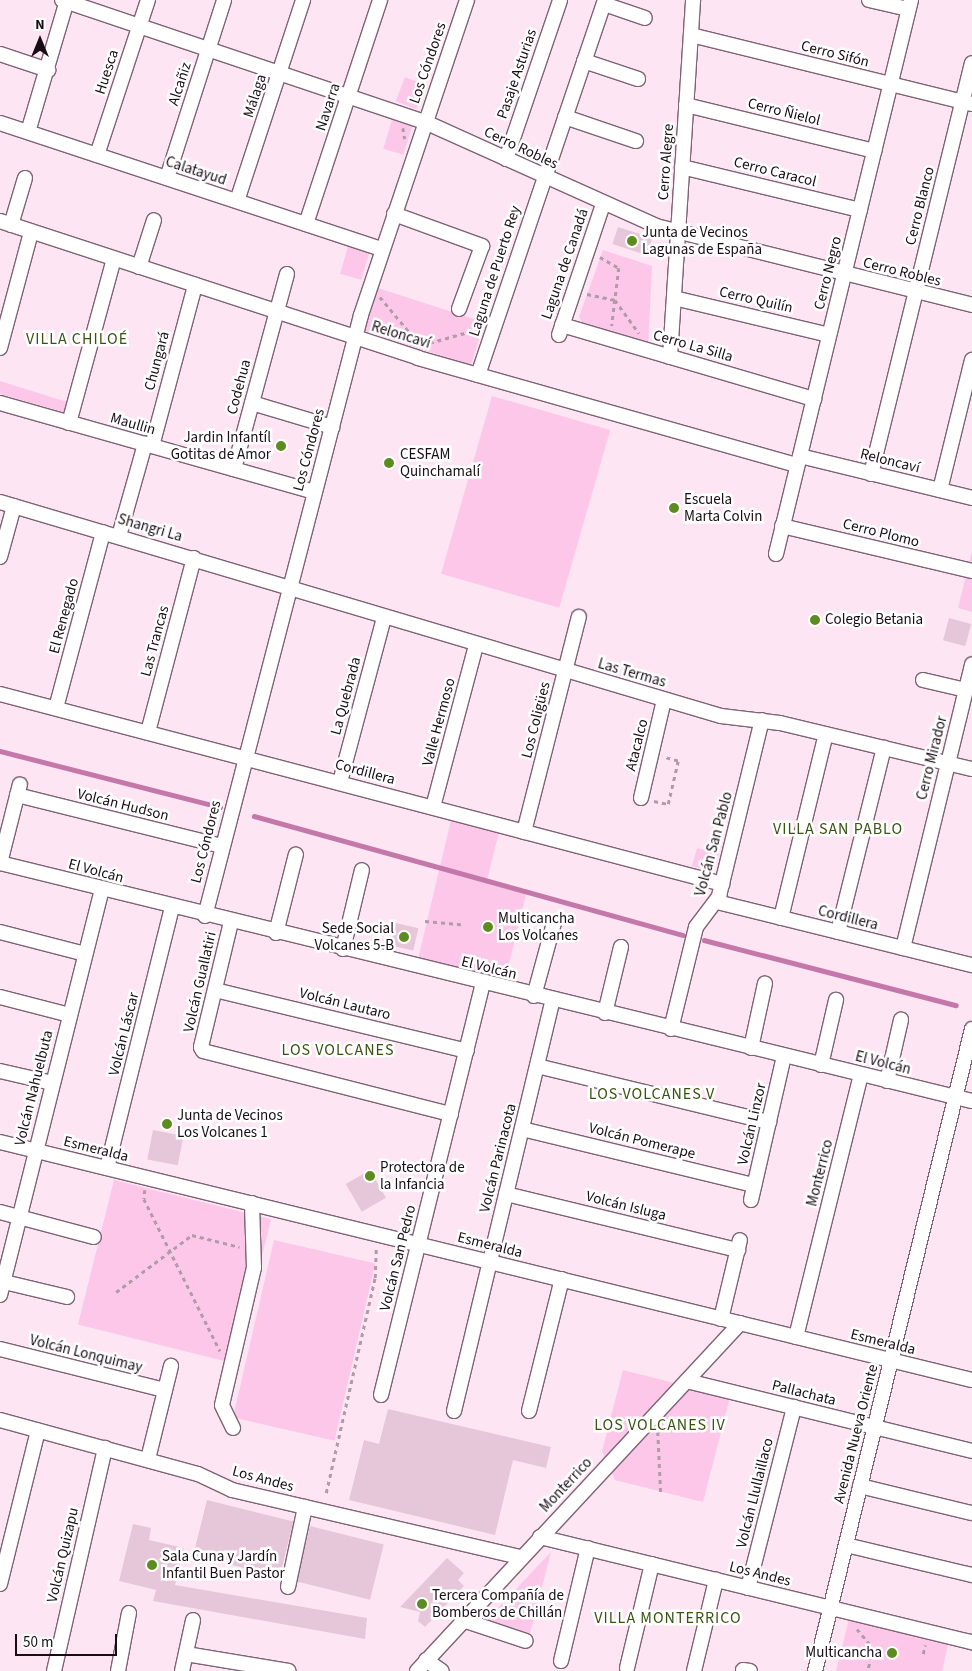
<!DOCTYPE html>
<meta charset="utf-8">
<style>
body{margin:0}
#map{position:relative;width:972px;height:1671px;overflow:hidden;background:#fee5f4;font-family:"Source Sans 3",sans-serif}
div>[style]{position:absolute}
[style*='--x']{left:calc(var(--x)*1px);top:calc(var(--y)*1px);width:calc(var(--w)*1px);rotate:calc(var(--a)*1deg)}
.green>*{inset:0;background:#fcc7e8;transform-origin:0 0}
.stream>*{height:4.5px;margin:-2.25px;padding:0 2.25px;transform-origin:2.25px;border-radius:2.25px;background:#c478aa}
.building>*{inset:0;background:#e6c7da;transform-origin:0 0}
.path>*{height:2.5px;margin-top:-1.25px;transform-origin:0;background:repeating-linear-gradient(90deg,#b09ca8 0 4px,transparent 0 8px)}
.roads{filter:drop-shadow(1px 0 #7e6374) drop-shadow(-1px 0 #7e6374) drop-shadow(0 1px #7e6374) drop-shadow(0 -1px #7e6374)}
.minor>*{height:14px;margin:-7px;padding:0 7px;transform-origin:7px;border-radius:7px;background:#fff}
.dots>*{width:14px;height:14px;translate:-50% -50%;box-sizing:border-box;border:2px solid #fff;border-radius:50%}
span{translate:-50% -50%;white-space:nowrap;text-align:center;line-height:1.15;-webkit-text-stroke:5px #fff;paint-order:stroke}
.street-label{font-size:15px;color:#180d14}
.poi-label{font-size:15px;color:#180d14}
.left{translate:0 -50%;text-align:left}
.right{translate:-100% -50%;text-align:right}
.neighbourhood-label{font-size:16px;color:#365410;letter-spacing:1px}
.north{position:absolute;left:15px;top:15px;width:50px;height:50px;-webkit-text-stroke:4px #fff;paint-order:stroke;rotate:0deg;font-size:14px;font-weight:700;line-height:20px;text-align:center;color:#180d14}
.north::after{content:'';display:block;margin:auto;width:18px;height:22px;background:#180d14;clip-path:polygon(50% 0,100% 100%,50% 72%,0 100%)}
.scale{position:absolute;left:15px;top:1634px;width:102px;height:22px;box-sizing:border-box;border:2px solid #180d14;border-top:0;padding-left:6px;font-size:15px;line-height:18px;white-space:nowrap;color:#180d14;-webkit-text-stroke:4px #fff;paint-order:stroke}
</style>
<div id="map">
<div class="green">
<div style="left:405px;top:77px;width:22px;height:26px;rotate:21deg"></div>
<div style="left:392px;top:120px;width:21px;height:30px;rotate:17deg"></div>
<div style="left:349px;top:243px;width:22px;height:32px;rotate:16deg"></div>
<div style="clip-path:polygon(603px 250px,652px 266px,648px 347px,582px 323px,579px 317px)"></div>
<div style="left:378px;top:288px;width:112px;height:45px;rotate:18deg"></div>
<div style="clip-path:polygon(0 381px,67px 402px,64px 412px,0 394px)"></div>
<div style="left:492px;top:396px;width:123px;height:185px;rotate:16deg"></div>
<div style="clip-path:polygon(972px 551px,972px 612px,958px 608px)"></div>
<div style="clip-path:polygon(451px 820px,499px 832px,487px 880px,527px 890px,505px 980px,418px 959px)"></div>
<div style="clip-path:polygon(697px 848px,719px 854px,715px 866px,704px 869px,692px 866px)"></div>
<div style="left:114px;top:1180px;width:162px;height:149px;rotate:14deg"></div>
<div style="left:274px;top:1240px;width:104px;height:182px;rotate:13deg"></div>
<div style="clip-path:polygon(623px 1370px,730px 1397px,703px 1502px,615px 1480px,602px 1451px)"></div>
<div style="clip-path:polygon(551px 1552px,529px 1637px,482px 1625px)"></div>
<div style="clip-path:polygon(849px 1619px,948px 1645px,942px 1671px,836px 1671px)"></div>
</div>
<div class="stream">
<div style="--x:0;--y:751;--w:227;--a:14.3"></div>
<div style="--x:254;--y:816;--w:445;--a:15.5"></div>
<div style="--x:704;--y:940;--w:260;--a:14.5"></div>
</div>
<div class="building">
<div style="left:618px;top:227px;width:36px;height:18px;rotate:18deg"></div>
<div style="left:949px;top:618px;width:23px;height:23px;rotate:15deg"></div>
<div style="left:396px;top:923px;width:23px;height:23px;rotate:13deg"></div>
<div style="left:153px;top:1130px;width:31px;height:30px;rotate:11deg"></div>
<div style="left:370px;top:1170px;width:32px;height:28px;rotate:60deg"></div>
<div style="clip-path:polygon(388px 1409px,551px 1447px,546px 1468px,513px 1460px,495px 1535px,349px 1500px,364px 1440px,379px 1444px)"></div>
<div style="left:207px;top:1500px;width:89px;height:57px;rotate:14deg"></div>
<div style="clip-path:polygon(133px 1524px,151px 1528px,149px 1540px,184px 1548px,175px 1585px,367px 1618px,365px 1639px,153px 1601px,156px 1590px,119px 1581px)"></div>
<div style="left:310px;top:1526px;width:76px;height:57px;rotate:14deg"></div>
<div style="clip-path:polygon(447px 1558px,464px 1573px,458px 1580px,464px 1586px,425px 1627px,418px 1621px,420px 1612px,400px 1607px)"></div>
</div>
<div class="path">
<div style="--x:403;--y:128;--w:11;--a:80"></div>
<div style="--x:600;--y:257;--w:22;--a:30"></div>
<div style="--x:619;--y:268;--w:32;--a:97"></div>
<div style="--x:615;--y:300;--w:41;--a:54"></div>
<div style="--x:587;--y:294;--w:29;--a:12"></div>
<div style="--x:615;--y:300;--w:26;--a:97"></div>
<div style="--x:380;--y:297;--w:62;--a:50.2"></div>
<div style="--x:422;--y:345;--w:59;--a:-15.7"></div>
<div style="--x:654;--y:801;--w:14;--a:12"></div>
<div style="--x:668;--y:804;--w:44;--a:-76.9"></div>
<div style="--x:678;--y:761;--w:16;--a:-165"></div>
<div style="--x:425;--y:921;--w:36;--a:5"></div>
<div style="--x:145;--y:1190;--w:9;--a:96"></div>
<div style="--x:144;--y:1199;--w:170;--a:63.4"></div>
<div style="--x:116;--y:1292;--w:95;--a:-36.9"></div>
<div style="--x:192;--y:1235;--w:49;--a:14"></div>
<div style="--x:658;--y:1432;--w:63;--a:87.3"></div>
<div style="--x:326;--y:1493;--w:221;--a:-77.2"></div>
<div style="--x:375;--y:1278;--w:30;--a:-88"></div>
<div style="--x:857;--y:1629;--w:25;--a:50"></div>
<div style="--x:873;--y:1648;--w:24;--a:102"></div>
<div style="--x:923;--y:1654;--w:9;--a:-77"></div>
</div>
<div class="roads">
<div class="minor">
<div style="--x:62;--y:0;--w:383;--a:18.6"></div>
<div style="--x:425;--y:122;--w:253;--a:24.2"></div>
<div style="--x:656;--y:226;--w:326;--a:14"></div>
<div style="--x:869;--y:0;--w:40;--a:13"></div>
<div style="--x:604;--y:4;--w:43;--a:18.9"></div>
<div style="--x:691;--y:35;--w:289;--a:13.8"></div>
<div style="--x:0;--y:54;--w:51;--a:18.4"></div>
<div style="--x:584;--y:61;--w:57;--a:18.4"></div>
<div style="--x:686;--y:105;--w:194;--a:13.7"></div>
<div style="--x:565;--y:117;--w:75;--a:18.7"></div>
<div style="--x:0;--y:123;--w:402;--a:18.3"></div>
<div style="--x:28;--y:132;--w:138;--a:-73.5"></div>
<div style="--x:97;--y:155;--w:163;--a:-71.8"></div>
<div style="--x:506;--y:159;--w:168;--a:-71.2"></div>
<div style="--x:682;--y:167;--w:183;--a:13.6"></div>
<div style="--x:167;--y:178;--w:187;--a:-72.2"></div>
<div style="--x:237;--y:201;--w:212;--a:-71.8"></div>
<div style="--x:394;--y:214;--w:94;--a:20"></div>
<div style="--x:482;--y:246;--w:67;--a:110.1"></div>
<div style="--x:0;--y:221;--w:440;--a:18.1"></div>
<div style="--x:418;--y:358;--w:394;--a:15.8"></div>
<div style="--x:306;--y:224;--w:236;--a:-71.7"></div>
<div style="--x:11;--y:225;--w:49;--a:-73.4"></div>
<div style="--x:139;--y:267;--w:49;--a:-72.3"></div>
<div style="--x:674;--y:298;--w:159;--a:13.4"></div>
<div style="--x:562;--y:325;--w:263;--a:16.4"></div>
<div style="--x:559;--y:335;--w:138;--a:-71.4"></div>
<div style="--x:0;--y:348;--w:120;--a:-75"></div>
<div style="--x:670;--y:357;--w:358;--a:-86.3"></div>
<div style="--x:478;--y:375;--w:396;--a:-71.3"></div>
<div style="--x:0;--y:403;--w:326;--a:15.8"></div>
<div style="--x:252;--y:403;--w:84;--a:16.7"></div>
<div style="--x:69;--y:423;--w:170;--a:-74.7"></div>
<div style="--x:152;--y:446;--w:167;--a:-75"></div>
<div style="--x:800;--y:456;--w:177;--a:13.7"></div>
<div style="--x:234;--y:469;--w:202;--a:-74.8"></div>
<div style="--x:871;--y:474;--w:423;--a:-76.2"></div>
<div style="--x:940;--y:490;--w:134;--a:-76.2"></div>
<div style="--x:0;--y:502;--w:752;--a:16.53"></div>
<div style="--x:721;--y:716;--w:59;--a:6.8"></div>
<div style="--x:780;--y:723;--w:197;--a:13.5"></div>
<div style="--x:782;--y:526;--w:195;--a:13.3"></div>
<div style="--x:119;--y:536;--w:96;--a:-74.2"></div>
<div style="--x:776;--y:554;--w:570;--a:-76.3"></div>
<div style="--x:0;--y:557;--w:53;--a:-74.6"></div>
<div style="--x:923;--y:680;--w:44;--a:13.1"></div>
<div style="--x:0;--y:694;--w:747;--a:14.74"></div>
<div style="--x:56;--y:708;--w:182;--a:-75"></div>
<div style="--x:148;--y:732;--w:180;--a:-75.2"></div>
<div style="--x:340;--y:782;--w:170;--a:-75"></div>
<div style="--x:17;--y:795;--w:211;--a:14"></div>
<div style="--x:641;--y:798;--w:101;--a:-76.8"></div>
<div style="--x:433;--y:807;--w:168;--a:-75.1"></div>
<div style="--x:524;--y:832;--w:222;--a:-75.7"></div>
<div style="--x:0;--y:863;--w:1001;--a:13.76"></div>
<div style="--x:0;--y:863;--w:81;--a:-75.8"></div>
<div style="--x:717;--y:902;--w:263;--a:13.9"></div>
<div style="--x:205;--y:916;--w:621;--a:-75.45"></div>
<div style="--x:361;--y:315;--w:332;--a:-71.4"></div>
<div style="--x:781;--y:918;--w:189;--a:-76.3"></div>
<div style="--x:231;--y:922;--w:129;--a:103.5"></div>
<div style="--x:201;--y:1047;--w:4;--a:63"></div>
<div style="--x:203;--y:1051;--w:256;--a:14.3"></div>
<div style="--x:0;--y:932;--w:88;--a:14.5"></div>
<div style="--x:838;--y:932;--w:190;--a:-76"></div>
<div style="--x:276;--y:933;--w:81;--a:-75.8"></div>
<div style="--x:903;--y:948;--w:292;--a:-76.3"></div>
<div style="--x:343;--y:949;--w:81;--a:-76.5"></div>
<div style="--x:215;--y:990;--w:259;--a:13.6"></div>
<div style="--x:534;--y:996;--w:76;--a:-74.7"></div>
<div style="--x:0;--y:997;--w:72;--a:14.4"></div>
<div style="--x:605;--y:1013;--w:68;--a:-76.4"></div>
<div style="--x:671;--y:1029;--w:105;--a:-76.2"></div>
<div style="--x:696;--y:927;--w:39;--a:-53"></div>
<div style="--x:719;--y:896;--w:181;--a:-76.3"></div>
<div style="--x:751;--y:1048;--w:66;--a:-77.8"></div>
<div style="--x:821;--y:1065;--w:67;--a:-77"></div>
<div style="--x:537;--y:1066;--w:239;--a:13.6"></div>
<div style="--x:0;--y:1071;--w:53;--a:13"></div>
<div style="--x:887;--y:1081;--w:63;--a:-77.1"></div>
<div style="--x:522;--y:1129;--w:239;--a:13.6"></div>
<div style="--x:0;--y:1142;--w:1001;--a:13.76"></div>
<div style="--x:107;--y:1168;--w:269;--a:-76"></div>
<div style="--x:506;--y:1194;--w:239;--a:13.6"></div>
<div style="--x:751;--y:1200;--w:148;--a:-77.1"></div>
<div style="--x:0;--y:1212;--w:97;--a:14.9"></div>
<div style="--x:0;--y:1281;--w:69;--a:13.4"></div>
<div style="--x:0;--y:1295;--w:419;--a:-75.9"></div>
<div style="--x:721;--y:1319;--w:81;--a:-76.5"></div>
<div style="--x:796;--y:1337;--w:270;--a:-76.1"></div>
<div style="--x:0;--y:1349;--w:170;--a:14"></div>
<div style="--x:687;--y:1381;--w:293;--a:13.8"></div>
<div style="--x:381;--y:1395;--w:424;--a:-76.1"></div>
<div style="--x:454;--y:1411;--w:423;--a:-76.5"></div>
<div style="--x:529;--y:1411;--w:136;--a:-76"></div>
<div style="--x:0;--y:1420;--w:205;--a:15.3"></div>
<div style="--x:198;--y:1474;--w:38;--a:25"></div>
<div style="--x:232;--y:1490;--w:297;--a:13.1"></div>
<div style="--x:233;--y:1428;--w:25;--a:-116"></div>
<div style="--x:222;--y:1405;--w:141;--a:-76.9"></div>
<div style="--x:254;--y:1268;--w:65;--a:-91.8"></div>
<div style="--x:148;--y:1459;--w:96;--a:-76.1"></div>
<div style="--x:860;--y:1486;--w:115;--a:13.6"></div>
<div style="--x:540;--y:1537;--w:445;--a:13.7"></div>
<div style="--x:846;--y:1545;--w:130;--a:13.4"></div>
<div style="--x:0;--y:1584;--w:158;--a:-76.1"></div>
<div style="--x:288;--y:1587;--w:82;--a:-78"></div>
<div style="--x:748;--y:1588;--w:187;--a:-75.7"></div>
<div style="--x:463;--y:1620;--w:66;--a:18.4"></div>
<div style="--x:186;--y:1654;--w:104;--a:9.4"></div>
<div style="--x:426;--y:1660;--w:19;--a:35"></div>
<div style="--x:561;--y:1661;--w:116;--a:-76.6"></div>
<div style="--x:627;--y:1668;--w:107;--a:-76.5"></div>
<div style="--x:743;--y:1670;--w:7;--a:8"></div>
<div style="--x:54;--y:1671;--w:229;--a:-77.1"></div>
<div style="--x:118;--y:1671;--w:59;--a:-79.3"></div>
<div style="--x:182;--y:1671;--w:52;--a:-77.8"></div>
<div style="--x:417;--y:1671;--w:475;--a:-47.1"></div>
<div style="--x:694;--y:1671;--w:94;--a:-76.4"></div>
<div style="--x:815;--y:1671;--w:661;--a:-76.26"></div>
</div>
</div>
<div class="dots">
<div style="left:632px;top:241px;background:#5c8c20"></div>
<div style="left:281px;top:446px;background:#5c8c20"></div>
<div style="left:389px;top:463px;background:#5c8c20"></div>
<div style="left:674px;top:508px;background:#5c8c20"></div>
<div style="left:815px;top:620px;background:#5c8c20"></div>
<div style="left:488px;top:927px;background:#5c8c20"></div>
<div style="left:404px;top:937px;background:#5c8c20"></div>
<div style="left:167px;top:1124px;background:#5c8c20"></div>
<div style="left:370px;top:1176px;background:#5c8c20"></div>
<div style="left:152px;top:1565px;background:#5c8c20"></div>
<div style="left:422px;top:1604px;background:#5c8c20"></div>
<div style="left:892px;top:1653px;background:#5c8c20"></div>
</div>
<div class="street-label">
<span style="left:835px;top:54px;rotate:14deg">Cerro Sifón</span>
<span style="left:428px;top:63px;rotate:-71deg">Los Cóndores</span>
<span style="left:107px;top:72px;rotate:-72deg">Huesca</span>
<span style="left:517px;top:74px;rotate:-71deg">Pasaje Asturias</span>
<span style="left:180px;top:84px;rotate:-72deg">Alcañiz</span>
<span style="left:255px;top:96px;rotate:-72deg">Málaga</span>
<span style="left:328px;top:107px;rotate:-72deg">Navarra</span>
<span style="left:784px;top:112px;rotate:14deg">Cerro Ñielol</span>
<span style="left:521px;top:148px;rotate:25deg">Cerro Robles</span>
<span style="left:666px;top:162px;rotate:-86deg">Cerro Alegre</span>
<span style="left:196px;top:171px;rotate:18deg">Calatayud</span>
<span style="left:775px;top:172px;rotate:14deg">Cerro Caracol</span>
<span style="left:920px;top:206px;rotate:-76deg">Cerro Blanco</span>
<span style="left:565px;top:264px;rotate:-71deg">Laguna de Canadá</span>
<span style="left:495px;top:271px;rotate:-72deg">Laguna de Puerto Rey</span>
<span style="left:902px;top:272px;rotate:14deg">Cerro Robles</span>
<span style="left:828px;top:273px;rotate:-76deg">Cerro Negro</span>
<span style="left:756px;top:300px;rotate:13deg">Cerro Quilín</span>
<span style="left:401px;top:335px;rotate:17deg">Reloncaví</span>
<span style="left:693px;top:346px;rotate:16deg">Cerro La Silla</span>
<span style="left:157px;top:361px;rotate:-75deg">Chungará</span>
<span style="left:239px;top:387px;rotate:-75deg">Codehua</span>
<span style="left:133px;top:424px;rotate:16deg">Maullin</span>
<span style="left:309px;top:450px;rotate:-75deg">Los Cóndores</span>
<span style="left:890px;top:461px;rotate:14deg">Reloncaví</span>
<span style="left:150px;top:528px;rotate:16deg">Shangri La</span>
<span style="left:881px;top:533px;rotate:14deg">Cerro Plomo</span>
<span style="left:64px;top:616px;rotate:-75deg">El Renegado</span>
<span style="left:155px;top:641px;rotate:-75deg">Las Trancas</span>
<span style="left:632px;top:673px;rotate:16deg">Las Termas</span>
<span style="left:346px;top:696px;rotate:-75deg">La Quebrada</span>
<span style="left:536px;top:720px;rotate:-76deg">Los Coligües</span>
<span style="left:439px;top:722px;rotate:-75deg">Valle Hermoso</span>
<span style="left:637px;top:745px;rotate:-76deg">Atacalco</span>
<span style="left:932px;top:758px;rotate:-76deg">Cerro Mirador</span>
<span style="left:365px;top:772px;rotate:15deg">Cordillera</span>
<span style="left:123px;top:805px;rotate:14deg">Volcán Hudson</span>
<span style="left:206px;top:842px;rotate:-76deg">Los Cóndores</span>
<span style="left:714px;top:844px;rotate:-75deg">Volcán San Pablo</span>
<span style="left:96px;top:871px;rotate:15deg">El Volcán</span>
<span style="left:848px;top:918px;rotate:14deg">Cordillera</span>
<span style="left:489px;top:968px;rotate:14deg">El Volcán</span>
<span style="left:200px;top:982px;rotate:-77deg">Volcán Guallatiri</span>
<span style="left:345px;top:1004px;rotate:14deg">Volcán Lautaro</span>
<span style="left:124px;top:1034px;rotate:-76deg">Volcán Láscar</span>
<span style="left:883px;top:1063px;rotate:14deg">El Volcán</span>
<span style="left:34px;top:1088px;rotate:-76deg">Volcán Nahuelbuta</span>
<span style="left:752px;top:1124px;rotate:-77deg">Volcán Linzor</span>
<span style="left:642px;top:1141px;rotate:14deg">Volcán Pomerape</span>
<span style="left:96px;top:1149px;rotate:14deg">Esmeralda</span>
<span style="left:498px;top:1158px;rotate:-76deg">Volcán Parinacota</span>
<span style="left:820px;top:1173px;rotate:-76deg">Monterrico</span>
<span style="left:626px;top:1206px;rotate:14deg">Volcán Isluga</span>
<span style="left:490px;top:1245px;rotate:14deg">Esmeralda</span>
<span style="left:398px;top:1258px;rotate:-76deg">Volcán San Pedro</span>
<span style="left:883px;top:1342px;rotate:14deg">Esmeralda</span>
<span style="left:86px;top:1354px;rotate:14deg">Volcán Lonquimay</span>
<span style="left:804px;top:1393px;rotate:14deg">Pallachata</span>
<span style="left:856px;top:1434px;rotate:-76deg">Avenida Nueva Oriente</span>
<span style="left:263px;top:1479px;rotate:15deg">Los Andes</span>
<span style="left:566px;top:1485px;rotate:-47deg">Monterrico</span>
<span style="left:755px;top:1493px;rotate:-76deg">Volcán Llullaillaco</span>
<span style="left:63px;top:1555px;rotate:-77deg">Volcán Quizapu</span>
<span style="left:760px;top:1574px;rotate:14deg">Los Andes</span>
</div>
<div class="poi-label">
<span class="left" style="left:642px;top:241px">Junta de Vecinos<br>Lagunas de España</span>
<span class="right" style="left:271px;top:446px">Jardin Infantíl<br>Gotitas de Amor</span>
<span class="left" style="left:400px;top:463px">CESFAM<br>Quinchamalí</span>
<span class="left" style="left:684px;top:508px">Escuela<br>Marta Colvin</span>
<span class="left" style="left:825px;top:620px">Colegio Betania</span>
<span class="left" style="left:498px;top:927px">Multicancha<br>Los Volcanes</span>
<span class="right" style="left:394px;top:937px">Sede Social<br>Volcanes 5-B</span>
<span class="left" style="left:177px;top:1124px">Junta de Vecinos<br>Los Volcanes 1</span>
<span class="left" style="left:380px;top:1176px">Protectora de<br>la Infancia</span>
<span class="left" style="left:162px;top:1565px">Sala Cuna y Jardín<br>Infantil Buen Pastor</span>
<span class="left" style="left:432px;top:1604px">Tercera Compañía de<br>Bomberos de Chillán</span>
<span class="right" style="left:882px;top:1653px">Multicancha</span>
</div>
<div class="neighbourhood-label">
<span style="left:77px;top:339px">VILLA CHILOÉ</span>
<span style="left:838px;top:829px">VILLA SAN PABLO</span>
<span style="left:338px;top:1050px">LOS VOLCANES</span>
<span style="left:652px;top:1094px">LOS VOLCANES V</span>
<span style="left:660px;top:1425px">LOS VOLCANES IV</span>
<span style="left:668px;top:1618px">VILLA MONTERRICO</span>
</div>
<div class="north">N</div>
<div class="scale">50 m</div>
</div>
